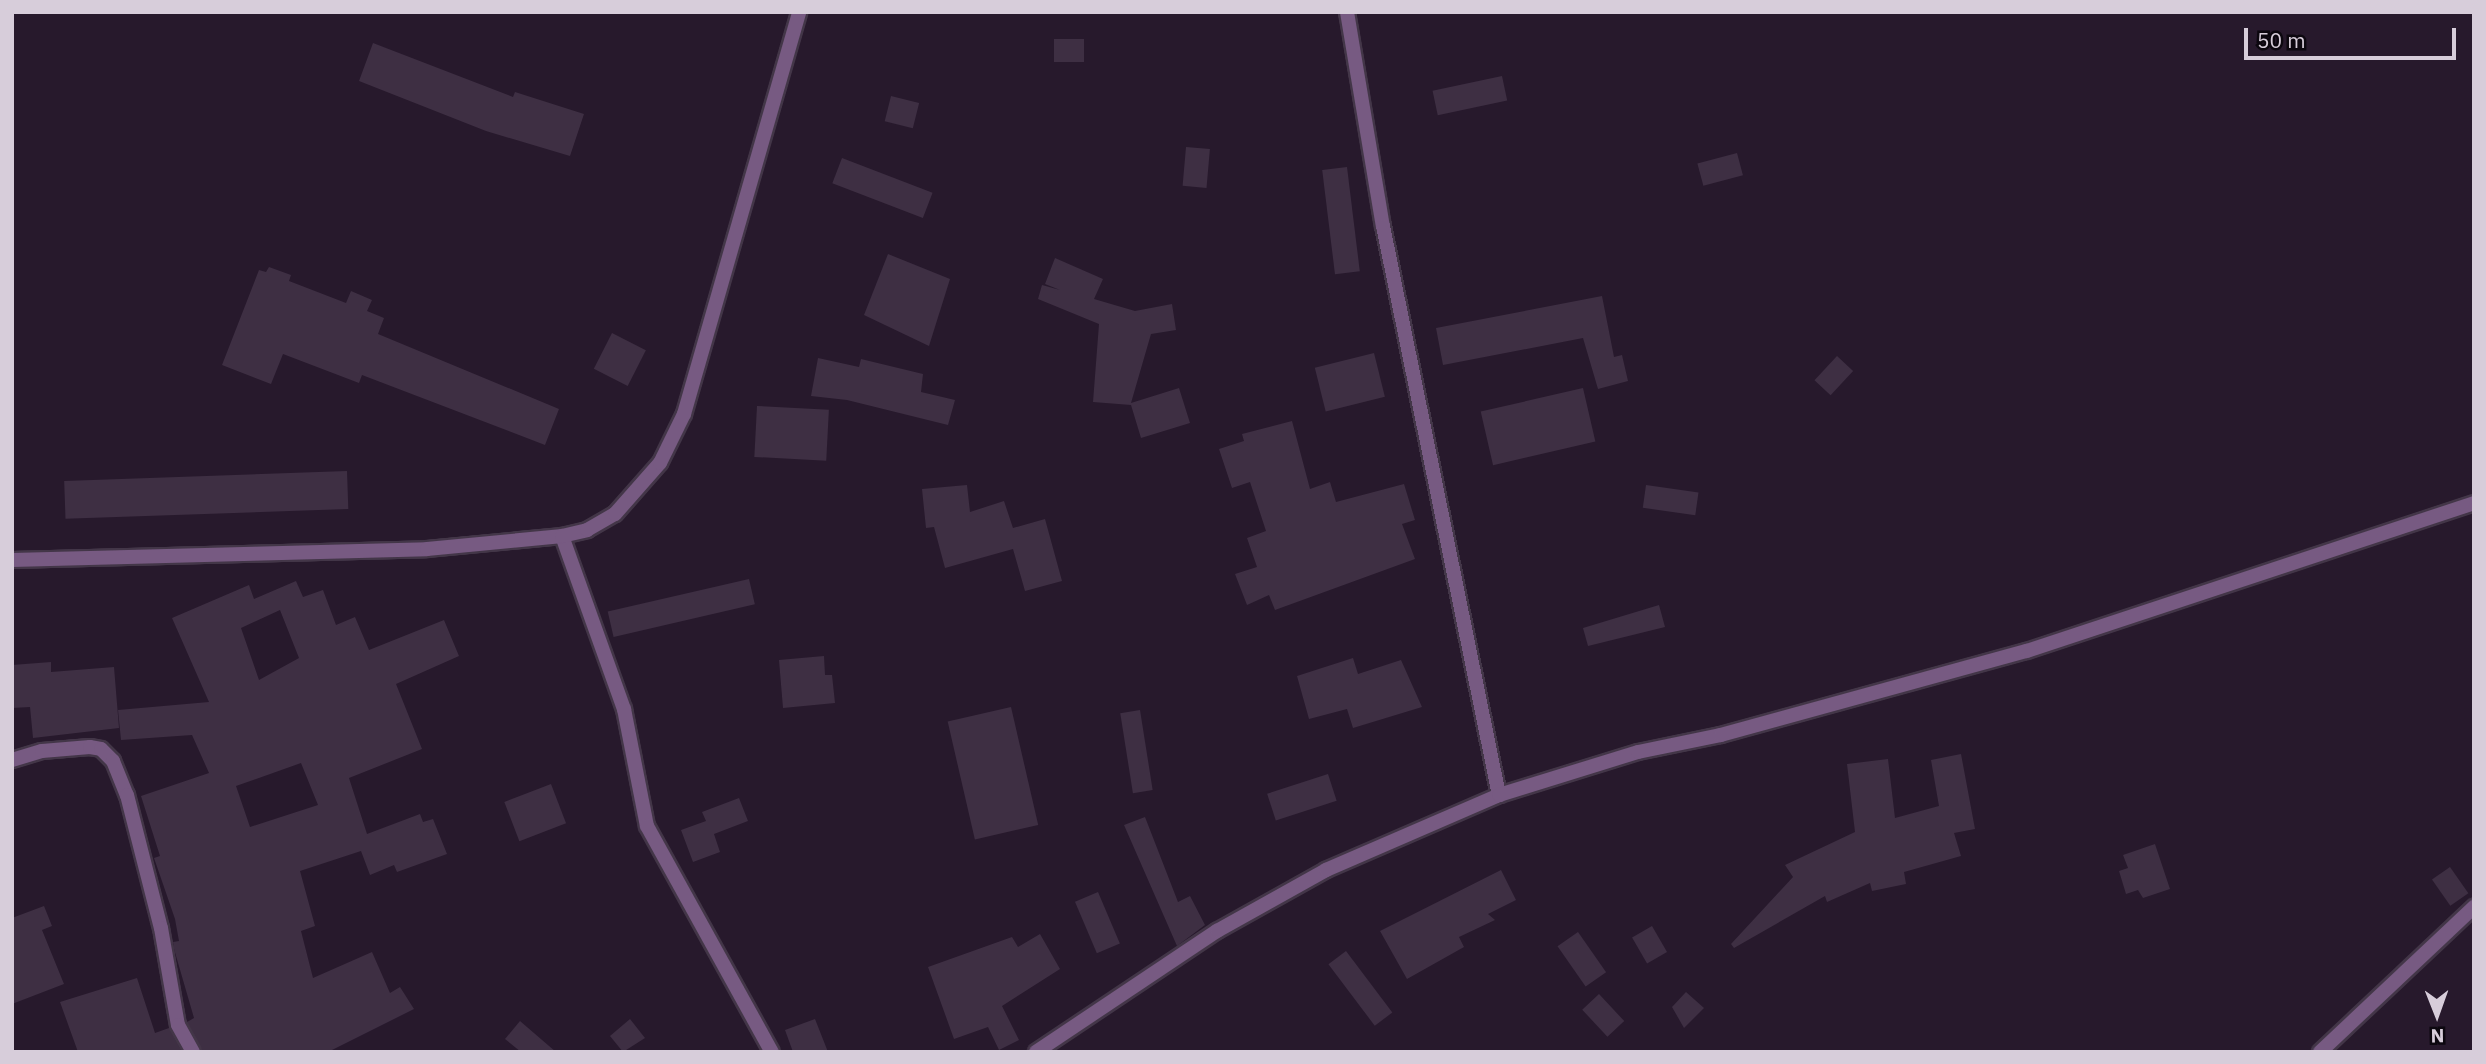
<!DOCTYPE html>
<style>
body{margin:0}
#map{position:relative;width:2486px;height:1064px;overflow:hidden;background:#27192c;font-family:"IBM Plex Sans",sans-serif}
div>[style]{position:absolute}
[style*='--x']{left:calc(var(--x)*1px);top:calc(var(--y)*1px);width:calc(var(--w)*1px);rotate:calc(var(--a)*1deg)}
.building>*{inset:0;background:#3e2f43;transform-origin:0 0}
.roads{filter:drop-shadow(2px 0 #433648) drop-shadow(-2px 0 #433648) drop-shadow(0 2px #433648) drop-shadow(0 -2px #433648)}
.minor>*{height:14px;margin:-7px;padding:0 7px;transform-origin:7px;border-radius:7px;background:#775a82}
span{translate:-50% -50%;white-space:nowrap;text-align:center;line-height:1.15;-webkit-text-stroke:5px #0c070f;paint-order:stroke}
.frame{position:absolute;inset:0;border:14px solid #d7cdda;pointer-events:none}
.north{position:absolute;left:2402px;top:980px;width:70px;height:70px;-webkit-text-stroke:5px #0c070f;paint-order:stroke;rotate:179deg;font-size:19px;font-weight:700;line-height:28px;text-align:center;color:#d7cdda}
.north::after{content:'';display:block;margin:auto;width:24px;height:32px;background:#d7cdda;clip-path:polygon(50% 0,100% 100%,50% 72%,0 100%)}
.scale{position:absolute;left:2244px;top:28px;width:212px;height:32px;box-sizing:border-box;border:4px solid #d7cdda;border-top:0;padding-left:9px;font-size:21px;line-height:24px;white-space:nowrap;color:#d7cdda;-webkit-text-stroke:5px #0c070f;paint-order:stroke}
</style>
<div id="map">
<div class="building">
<div style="left:1054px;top:39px;width:30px;height:23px"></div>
<div style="clip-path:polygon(373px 43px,513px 97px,515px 92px,584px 114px,570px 156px,486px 131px,359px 81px)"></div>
<div style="left:1502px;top:76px;width:25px;height:71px;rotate:78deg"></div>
<div style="left:891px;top:96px;width:29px;height:26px;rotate:14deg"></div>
<div style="left:1186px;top:147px;width:24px;height:39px;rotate:5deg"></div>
<div style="left:1737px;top:153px;width:23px;height:41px;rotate:75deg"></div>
<div style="left:842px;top:158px;width:97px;height:27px;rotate:21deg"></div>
<div style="left:1347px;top:167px;width:105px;height:25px;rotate:83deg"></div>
<div style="clip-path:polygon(888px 254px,950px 279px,929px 346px,864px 315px)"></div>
<div style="clip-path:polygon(1055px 258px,1103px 279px,1094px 299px,1135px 311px,1172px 304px,1176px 330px,1151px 334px,1131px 403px,1179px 388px,1190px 423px,1141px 438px,1131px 405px,1093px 402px,1099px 324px,1038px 299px,1042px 285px,1060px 290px,1045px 284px)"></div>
<div style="clip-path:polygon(269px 267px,291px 275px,289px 281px,346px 303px,351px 291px,372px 300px,367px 311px,384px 318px,378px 334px,559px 409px,545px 445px,362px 375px,359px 383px,283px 354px,271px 384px,222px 365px,259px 270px,266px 272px)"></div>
<div style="clip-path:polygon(1602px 296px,1614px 357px,1622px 355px,1628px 381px,1598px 389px,1583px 338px,1443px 365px,1436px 328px)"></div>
<div style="left:612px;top:333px;width:38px;height:40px;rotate:27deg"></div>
<div style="left:1374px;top:353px;width:45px;height:61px;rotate:76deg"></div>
<div style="left:1837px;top:356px;width:22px;height:33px;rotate:43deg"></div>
<div style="clip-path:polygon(818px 358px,859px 367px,861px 359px,923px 374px,921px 392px,955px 400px,948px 425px,847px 400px,811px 396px)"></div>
<div style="left:1583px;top:388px;width:55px;height:105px;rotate:77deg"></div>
<div style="left:757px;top:406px;width:72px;height:51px;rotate:3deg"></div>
<div style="clip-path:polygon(1292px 421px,1310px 489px,1330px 482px,1336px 502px,1404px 484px,1415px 520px,1402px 524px,1415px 559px,1275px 610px,1269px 595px,1247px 605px,1235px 574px,1257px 567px,1247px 538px,1266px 531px,1250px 482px,1232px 488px,1219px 449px,1244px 441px,1242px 434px)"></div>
<div style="left:347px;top:471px;width:38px;height:283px;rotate:88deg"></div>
<div style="clip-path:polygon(967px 485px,970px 512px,1004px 501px,1013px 528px,1045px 519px,1062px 581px,1025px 591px,1013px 549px,945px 568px,934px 527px,926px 528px,922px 489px)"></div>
<div style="left:1646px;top:485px;width:53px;height:23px;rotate:8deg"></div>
<div style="left:749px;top:579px;width:26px;height:145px;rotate:77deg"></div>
<div style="clip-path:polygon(evenodd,296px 581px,303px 597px,323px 590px,336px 625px,355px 617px,369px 650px,444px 620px,459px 656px,396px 684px,422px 749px,349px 778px,367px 834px,420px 814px,423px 822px,433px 819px,447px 854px,397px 872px,394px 865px,370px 875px,361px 851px,300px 871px,315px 926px,301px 931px,313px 978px,372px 952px,390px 993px,400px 987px,414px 1009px,328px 1052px,203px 1052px,187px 1022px,194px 1018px,174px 949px,173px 942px,179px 941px,175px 919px,154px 858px,160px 856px,141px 796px,209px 773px,192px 735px,121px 740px,118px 710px,209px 702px,172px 618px,249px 585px,254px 599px,296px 581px,280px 610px,299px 658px,259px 680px,241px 628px,280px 610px,296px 581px,301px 763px,318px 805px,250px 827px,236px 786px,301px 763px)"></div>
<div style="clip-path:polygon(1659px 605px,1665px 627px,1588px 646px,1583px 628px)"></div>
<div style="clip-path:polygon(824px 656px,825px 675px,832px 675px,835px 703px,783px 708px,779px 660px)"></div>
<div style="clip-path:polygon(1353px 658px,1358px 674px,1401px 660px,1422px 707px,1353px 728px,1347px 709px,1309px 719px,1297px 676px)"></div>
<div style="clip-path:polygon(51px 662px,51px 672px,114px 667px,119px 728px,33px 738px,30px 707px,12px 708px,12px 665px)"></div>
<div style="left:1011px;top:707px;width:121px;height:65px;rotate:77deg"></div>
<div style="left:1140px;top:710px;width:81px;height:20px;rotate:81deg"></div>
<div style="clip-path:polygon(1961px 754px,1975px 829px,1954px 833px,1961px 856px,1904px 872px,1906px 884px,1872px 891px,1870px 883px,1827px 902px,1825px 896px,1734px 948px,1731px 944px,1793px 877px,1785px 865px,1855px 832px,1847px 764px,1888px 759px,1895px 818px,1939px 806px,1931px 760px)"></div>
<div style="left:1328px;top:774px;width:28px;height:64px;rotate:72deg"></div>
<div style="left:551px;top:784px;width:42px;height:50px;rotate:69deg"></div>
<div style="clip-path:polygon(739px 798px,748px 821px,714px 834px,720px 852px,693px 862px,681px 830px,706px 821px,702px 812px)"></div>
<div style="clip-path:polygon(1145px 817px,1178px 902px,1190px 896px,1205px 925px,1177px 946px,1124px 825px)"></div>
<div style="clip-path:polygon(2155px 844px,2170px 889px,2143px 898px,2138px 890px,2126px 894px,2119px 871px,2128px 868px,2123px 855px)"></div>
<div style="left:2450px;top:867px;width:32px;height:22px;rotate:55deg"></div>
<div style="clip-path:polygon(1501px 870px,1516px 900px,1488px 914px,1495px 920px,1459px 937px,1464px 947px,1407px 979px,1380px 931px)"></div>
<div style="left:1098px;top:892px;width:56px;height:25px;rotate:67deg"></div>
<div style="clip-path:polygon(44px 906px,52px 926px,42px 930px,64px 984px,12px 1004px,12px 918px)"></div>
<div style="left:1652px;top:926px;width:30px;height:23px;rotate:60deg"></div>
<div style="left:1578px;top:932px;width:49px;height:25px;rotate:55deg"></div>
<div style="clip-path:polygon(1040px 934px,1060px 969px,1002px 1006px,1019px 1040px,999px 1050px,988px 1027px,954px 1039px,928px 967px,1012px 937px,1018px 947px)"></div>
<div style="left:1346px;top:951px;width:77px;height:22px;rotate:53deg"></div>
<div style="clip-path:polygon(137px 978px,155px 1033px,169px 1028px,182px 1052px,78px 1052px,60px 1002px)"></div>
<div style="clip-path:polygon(1686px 992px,1704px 1008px,1684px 1028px,1672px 1007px)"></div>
<div style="left:1599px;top:994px;width:37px;height:23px;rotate:47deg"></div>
<div style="clip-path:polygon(630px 1019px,645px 1038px,623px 1052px,610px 1036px)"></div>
<div style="clip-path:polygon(815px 1019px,828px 1052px,793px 1052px,785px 1030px)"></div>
<div style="clip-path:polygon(520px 1021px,556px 1052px,521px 1052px,505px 1039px)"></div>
</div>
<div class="roads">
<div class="minor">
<div style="--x:1347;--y:12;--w:217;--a:80.5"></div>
<div style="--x:1383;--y:226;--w:581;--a:78.48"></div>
<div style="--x:562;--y:536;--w:184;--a:70.3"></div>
<div style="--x:624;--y:709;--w:119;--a:78.9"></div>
<div style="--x:647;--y:826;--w:258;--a:61.1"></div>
<div style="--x:12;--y:560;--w:415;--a:-1.5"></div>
<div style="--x:427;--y:549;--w:136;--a:-5.5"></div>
<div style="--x:562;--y:536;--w:26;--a:-13"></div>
<div style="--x:587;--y:530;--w:32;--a:-30"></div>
<div style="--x:615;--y:514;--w:68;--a:-48.6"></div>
<div style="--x:660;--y:463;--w:55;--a:-63.9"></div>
<div style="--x:684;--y:414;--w:418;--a:-74"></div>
<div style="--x:12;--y:760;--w:31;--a:-17"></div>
<div style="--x:42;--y:751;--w:48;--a:-4.8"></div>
<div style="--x:90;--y:747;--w:11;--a:10"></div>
<div style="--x:101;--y:749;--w:17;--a:45"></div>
<div style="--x:113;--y:761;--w:37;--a:68"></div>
<div style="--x:127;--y:795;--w:137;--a:75.7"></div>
<div style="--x:161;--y:928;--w:98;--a:80.1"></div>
<div style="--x:178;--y:1025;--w:31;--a:61"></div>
<div style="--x:1036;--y:1052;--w:218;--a:-33.8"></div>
<div style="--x:1217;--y:931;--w:125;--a:-29.2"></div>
<div style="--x:1326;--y:870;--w:189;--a:-23.4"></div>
<div style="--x:1499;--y:795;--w:145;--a:-17.2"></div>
<div style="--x:1638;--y:752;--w:85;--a:-11.6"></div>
<div style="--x:1721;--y:735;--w:317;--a:-15.4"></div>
<div style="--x:2027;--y:651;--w:471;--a:-18.3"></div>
<div style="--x:2320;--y:1052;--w:212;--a:-43.3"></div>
</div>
</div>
<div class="frame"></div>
<div class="north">N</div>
<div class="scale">50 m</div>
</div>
